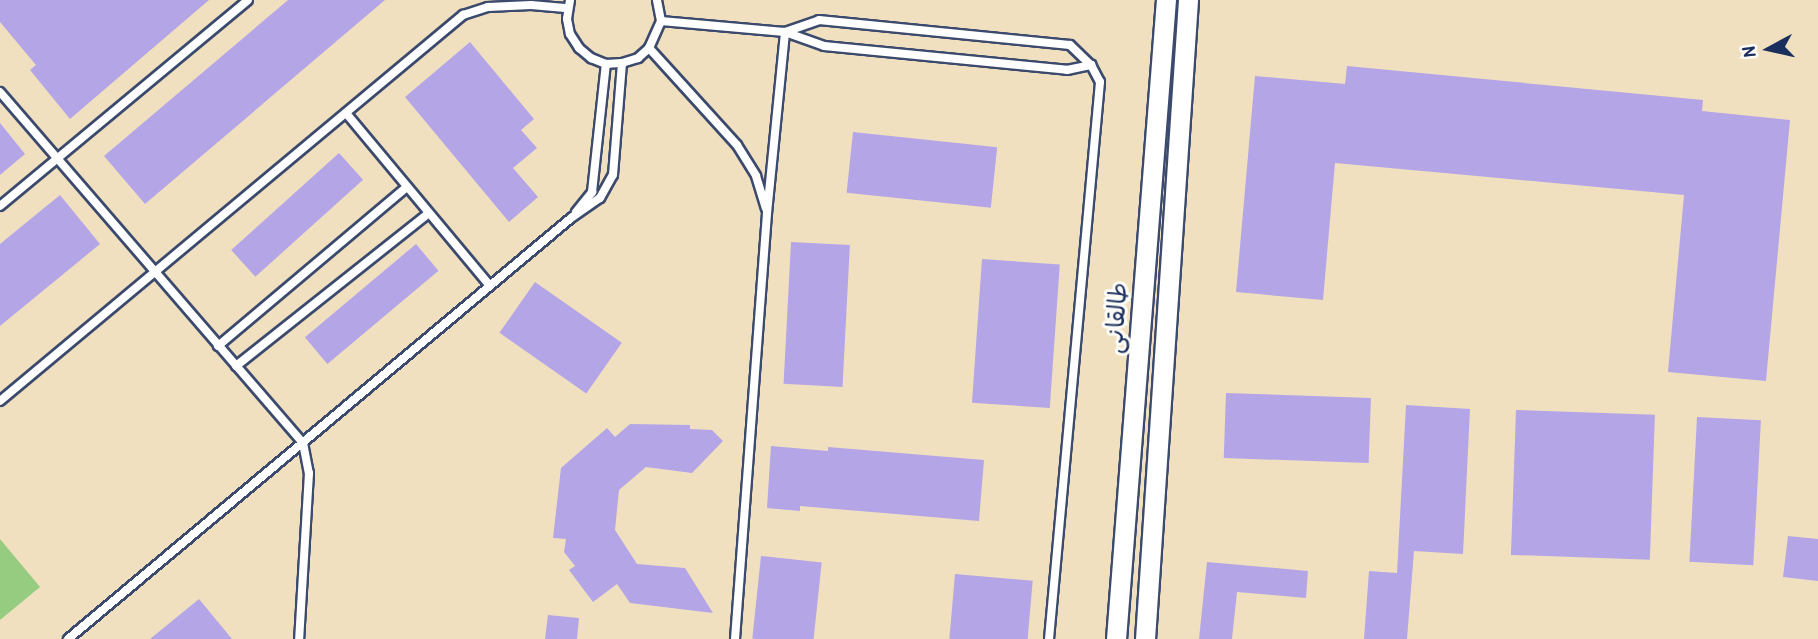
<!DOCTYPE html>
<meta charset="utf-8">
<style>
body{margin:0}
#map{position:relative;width:1818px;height:639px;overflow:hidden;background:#f0e0c0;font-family:"Patrick Hand","Playpen Sans Arabic",sans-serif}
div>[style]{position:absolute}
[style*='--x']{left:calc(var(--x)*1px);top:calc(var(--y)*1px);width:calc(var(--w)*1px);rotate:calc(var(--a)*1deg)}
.green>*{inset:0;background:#95cc7f}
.building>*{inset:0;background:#b4a5e7;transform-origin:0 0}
.roads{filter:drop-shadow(2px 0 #3b4a6d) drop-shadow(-2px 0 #3b4a6d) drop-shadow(0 2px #3b4a6d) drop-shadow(0 -2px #3b4a6d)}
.service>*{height:8px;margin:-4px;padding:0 4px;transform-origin:4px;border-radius:4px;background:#fff}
.tertiary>*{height:19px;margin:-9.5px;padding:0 9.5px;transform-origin:9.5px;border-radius:9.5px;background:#fff}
span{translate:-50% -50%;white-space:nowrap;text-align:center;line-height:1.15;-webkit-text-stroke:6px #fdfcf7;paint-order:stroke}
.street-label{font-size:24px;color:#1b2f5e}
.north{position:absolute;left:1734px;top:14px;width:70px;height:70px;-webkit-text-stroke:5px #fdfcf7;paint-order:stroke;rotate:262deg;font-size:19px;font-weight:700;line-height:28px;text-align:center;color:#1b2f5e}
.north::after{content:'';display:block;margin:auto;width:24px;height:32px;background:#1b2f5e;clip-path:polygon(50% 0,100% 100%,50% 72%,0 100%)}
</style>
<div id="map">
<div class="green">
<div style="clip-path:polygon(0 539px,40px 587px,0 620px)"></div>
</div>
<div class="building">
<div style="clip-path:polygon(0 0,209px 0,70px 119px,30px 70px,36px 65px,0 22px)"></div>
<div style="clip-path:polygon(288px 0,385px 0,145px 204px,104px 156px)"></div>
<div style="clip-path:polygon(470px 42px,534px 119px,521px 130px,537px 148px,513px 168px,538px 197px,509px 222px,405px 97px)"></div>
<div style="clip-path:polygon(1347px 66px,1703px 100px,1702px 111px,1790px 120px,1766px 381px,1668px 372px,1684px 195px,1335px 163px,1323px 300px,1236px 292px,1255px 76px,1345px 84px)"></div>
<div style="clip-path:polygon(0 123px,25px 154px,0 175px)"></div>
<div style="left:853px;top:132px;width:145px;height:61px;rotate:6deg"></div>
<div style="left:339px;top:153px;width:36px;height:145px;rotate:48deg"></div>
<div style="clip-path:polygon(60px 195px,100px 244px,0 326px,0 244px)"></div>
<div style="left:791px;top:242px;width:59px;height:142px;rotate:3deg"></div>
<div style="left:416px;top:244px;width:35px;height:145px;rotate:50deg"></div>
<div style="left:982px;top:259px;width:78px;height:144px;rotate:4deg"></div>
<div style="left:535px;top:282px;width:106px;height:62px;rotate:35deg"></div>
<div style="left:1226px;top:393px;width:145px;height:65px;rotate:2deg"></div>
<div style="clip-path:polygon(1406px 405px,1470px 409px,1463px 554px,1414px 551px,1407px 639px,1364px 639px,1369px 571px,1397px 573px)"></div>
<div style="left:1516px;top:410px;width:139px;height:145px;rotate:2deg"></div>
<div style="left:1697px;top:417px;width:64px;height:145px;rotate:3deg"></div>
<div style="clip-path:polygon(630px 424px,690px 425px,690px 429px,712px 430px,723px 441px,692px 473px,646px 467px,619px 490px,615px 530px,637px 564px,685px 568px,713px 613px,630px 603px,617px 584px,593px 602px,569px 570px,575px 566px,564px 552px,566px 539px,553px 538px,561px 468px,607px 428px,615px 437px)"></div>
<div style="clip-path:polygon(771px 446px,828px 451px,828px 447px,984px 460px,979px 521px,800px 506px,800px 511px,767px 508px)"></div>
<div style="clip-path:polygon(1788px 536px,1818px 539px,1818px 581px,1783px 577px)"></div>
<div style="left:761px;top:556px;width:61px;height:83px;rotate:6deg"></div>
<div style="clip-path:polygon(1207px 562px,1308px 571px,1306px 598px,1237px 592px,1232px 639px,1199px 639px)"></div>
<div style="left:955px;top:574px;width:78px;height:65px;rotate:5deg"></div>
<div style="clip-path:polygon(199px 599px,232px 639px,150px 639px)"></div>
<div style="clip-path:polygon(548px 615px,579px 618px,577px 639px,545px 639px)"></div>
</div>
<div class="roads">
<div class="service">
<div style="--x:570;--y:0;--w:19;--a:99"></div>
<div style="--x:567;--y:19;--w:15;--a:79"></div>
<div style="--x:570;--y:34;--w:17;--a:57"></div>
<div style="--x:579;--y:48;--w:16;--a:40"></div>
<div style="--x:591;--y:58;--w:16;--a:22"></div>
<div style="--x:606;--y:64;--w:16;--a:-4"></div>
<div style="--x:622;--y:63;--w:17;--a:-17"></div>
<div style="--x:638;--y:58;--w:15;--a:-42"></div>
<div style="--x:649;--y:48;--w:30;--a:-66"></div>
<div style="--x:661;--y:21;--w:21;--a:-101"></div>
<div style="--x:661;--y:21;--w:124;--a:5.1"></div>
<div style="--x:785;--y:32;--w:41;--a:19.7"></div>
<div style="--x:824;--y:46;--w:244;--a:5.6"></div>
<div style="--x:1067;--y:70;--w:25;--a:-12"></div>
<div style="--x:785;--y:32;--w:36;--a:-19"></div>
<div style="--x:819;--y:20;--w:252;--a:5.7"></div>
<div style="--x:1070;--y:45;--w:29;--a:44"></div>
<div style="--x:1091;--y:65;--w:19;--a:62"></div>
<div style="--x:1100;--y:82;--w:559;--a:95.23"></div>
<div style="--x:649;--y:48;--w:131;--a:47.8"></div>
<div style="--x:737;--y:145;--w:36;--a:58"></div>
<div style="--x:756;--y:176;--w:34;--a:73"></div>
<div style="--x:0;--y:92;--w:464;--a:49.2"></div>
<div style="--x:303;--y:443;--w:31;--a:79"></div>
<div style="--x:309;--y:473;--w:166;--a:93.4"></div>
<div style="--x:346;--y:113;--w:225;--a:50.2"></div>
<div style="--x:0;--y:206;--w:322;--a:-39.7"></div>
<div style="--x:576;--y:212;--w:26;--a:-51"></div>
<div style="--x:592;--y:192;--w:129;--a:-83.8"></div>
<div style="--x:218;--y:346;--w:247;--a:-40.1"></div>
<div style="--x:236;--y:366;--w:246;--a:-38.4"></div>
<div style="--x:0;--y:401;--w:603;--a:-39.82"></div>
<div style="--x:463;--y:15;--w:26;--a:-18"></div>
<div style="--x:488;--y:7;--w:43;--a:-2.7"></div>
<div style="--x:531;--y:5;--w:37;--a:5"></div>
<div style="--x:68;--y:639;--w:656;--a:-39.93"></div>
<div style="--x:571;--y:218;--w:35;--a:-35"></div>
<div style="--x:600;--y:198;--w:26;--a:-61"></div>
<div style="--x:613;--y:175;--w:112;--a:-85.4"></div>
<div style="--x:735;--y:639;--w:427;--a:-85.7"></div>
<div style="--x:767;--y:213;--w:182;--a:-84.3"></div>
</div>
<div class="tertiary">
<div style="--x:1116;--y:639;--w:641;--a:-85.53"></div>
<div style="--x:1145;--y:639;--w:640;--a:-86.15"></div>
</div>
</div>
<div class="street-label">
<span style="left:1116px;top:318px;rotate:-86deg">طالقانی</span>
</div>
<div class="north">N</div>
</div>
